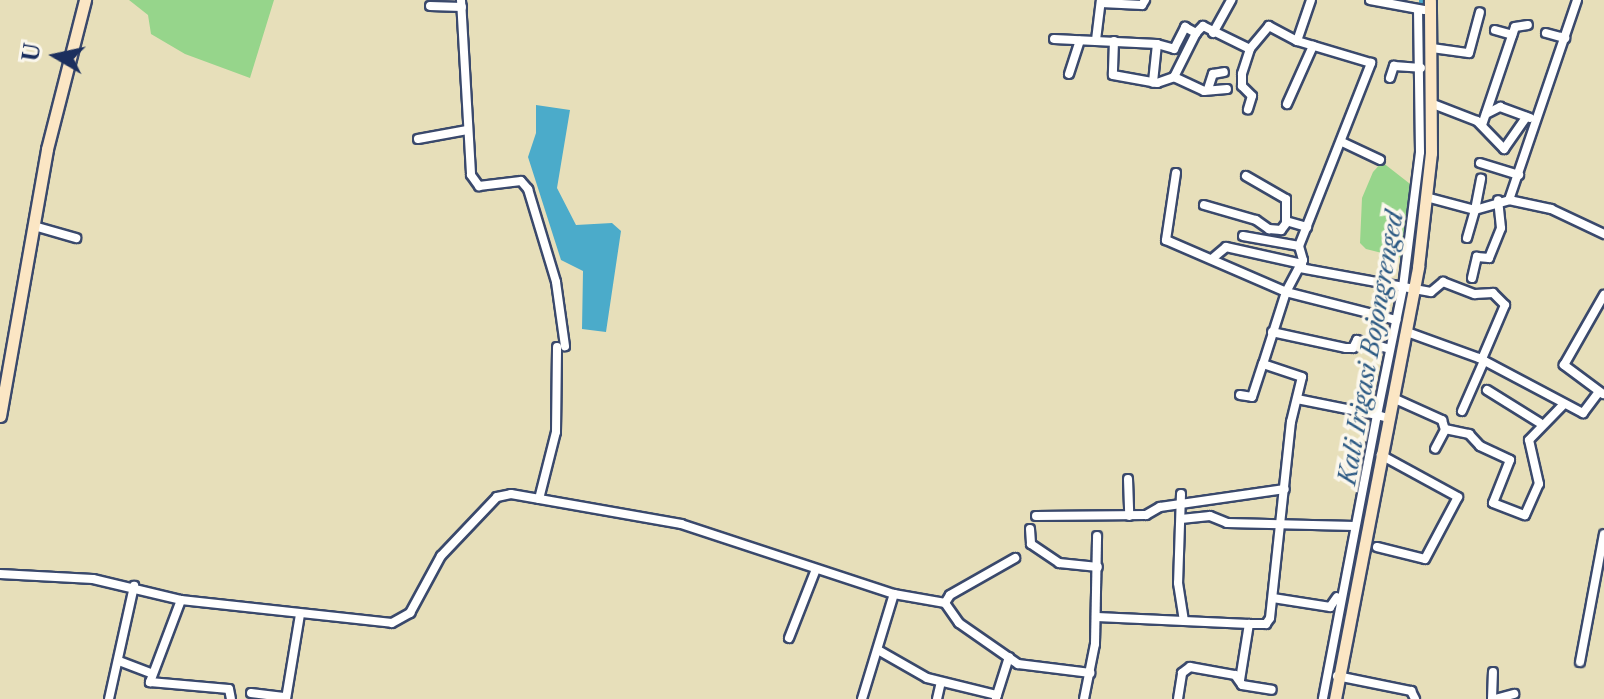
<!DOCTYPE html>
<style>
body{margin:0}
#map{position:relative;width:1604px;height:699px;overflow:hidden;background:#e7dfba;font-family:"Libre Caslon Text",serif}
div>[style]{position:absolute}
[style*='--x']{left:calc(var(--x)*1px);top:calc(var(--y)*1px);width:calc(var(--w)*1px);rotate:calc(var(--a)*1deg)}
.green>*{inset:0;background:#96d58b}
.water>*{inset:0;background:#4babca}
.canal>*{height:7px;margin:-3.5px;padding:0 3.5px;transform-origin:3.5px;border-radius:3.5px;background:#4babca}
.roads{filter:drop-shadow(2px 0 #3a496c) drop-shadow(-2px 0 #3a496c) drop-shadow(0 2px #3a496c) drop-shadow(0 -2px #3a496c)}
.minor>*{height:8px;margin:-4px;padding:0 4px;transform-origin:4px;border-radius:4px;background:#fff}
.secondary>*{height:11px;margin:-5.5px;padding:0 5.5px;transform-origin:5.5px;border-radius:5.5px;background:#fbe6c4}
span{translate:-50% -50%;white-space:nowrap;text-align:center;line-height:1.15;-webkit-text-stroke:7px #fbf7ec;paint-order:stroke}
.water-label{font-size:24px;color:#2c5a84;font-style:italic}
.north{position:absolute;left:16px;top:16px;width:80px;height:80px;-webkit-text-stroke:6px #fbf7ec;paint-order:stroke;rotate:279deg;font-size:22px;font-weight:700;line-height:32px;text-align:center;color:#1b2f5e}
.north::after{content:'';display:block;margin:auto;width:28px;height:36px;background:#1b2f5e;clip-path:polygon(50% 0,100% 100%,50% 72%,0 100%)}
</style>
<div id="map">
<div class="green">
<div style="clip-path:polygon(129px 0,274px 0,250px 78px,185px 54px,151px 34px,148px 15px)"></div>
<div style="clip-path:polygon(1418px 153px,1427px 154px,1414px 261px,1366px 249px,1360px 243px,1362px 198px,1373px 172px,1382px 162px,1414px 187px)"></div>
</div>
<div class="water">
<div style="clip-path:polygon(536px 105px,570px 110px,557px 188px,576px 225px,612px 223px,621px 231px,606px 332px,582px 329px,583px 271px,561px 260px,528px 157px,536px 133px)"></div>
</div>
<div class="canal">
<div style="--x:1422;--y:0;--w:106;--a:89.5"></div>
<div style="--x:1372;--y:461;--w:161;--a:-78.2"></div>
<div style="--x:1405;--y:303;--w:106;--a:-82.9"></div>
</div>
<div class="roads">
<div class="minor">
<div style="--x:461;--y:0;--w:175;--a:86.7"></div>
<div style="--x:471;--y:175;--w:14;--a:54"></div>
<div style="--x:479;--y:186;--w:42;--a:-6.8"></div>
<div style="--x:521;--y:181;--w:11;--a:49"></div>
<div style="--x:528;--y:189;--w:97;--a:73.2"></div>
<div style="--x:556;--y:282;--w:65;--a:82"></div>
<div style="--x:1370;--y:0;--w:55;--a:10.5"></div>
<div style="--x:1101;--y:3;--w:41;--a:2.8"></div>
<div style="--x:1142;--y:5;--w:6;--a:-59"></div>
<div style="--x:430;--y:6;--w:32;--a:2"></div>
<div style="--x:1495;--y:30;--w:18;--a:16"></div>
<div style="--x:1213;--y:33;--w:38;--a:-61"></div>
<div style="--x:1546;--y:33;--w:20;--a:15"></div>
<div style="--x:1054;--y:39;--w:103;--a:2.8"></div>
<div style="--x:1157;--y:44;--w:39;--a:96"></div>
<div style="--x:1096;--y:40;--w:39;--a:-83"></div>
<div style="--x:1114;--y:41;--w:34;--a:92"></div>
<div style="--x:1113;--y:75;--w:45;--a:10.3"></div>
<div style="--x:1157;--y:83;--w:18;--a:-19"></div>
<div style="--x:1174;--y:77;--w:49;--a:-63.4"></div>
<div style="--x:1297;--y:41;--w:43;--a:-71.1"></div>
<div style="--x:1157;--y:44;--w:18;--a:16"></div>
<div style="--x:1174;--y:49;--w:25;--a:-63"></div>
<div style="--x:1185;--y:27;--w:13;--a:29"></div>
<div style="--x:1196;--y:33;--w:10;--a:-45"></div>
<div style="--x:1203;--y:26;--w:52;--a:26.1"></div>
<div style="--x:1432;--y:48;--w:37;--a:8"></div>
<div style="--x:1469;--y:53;--w:42;--a:-75"></div>
<div style="--x:1069;--y:74;--w:35;--a:-72"></div>
<div style="--x:1174;--y:77;--w:33;--a:25"></div>
<div style="--x:1204;--y:91;--w:23;--a:-5"></div>
<div style="--x:1390;--y:78;--w:13;--a:-72"></div>
<div style="--x:1394;--y:66;--w:27;--a:4"></div>
<div style="--x:1208;--y:89;--w:16;--a:-72"></div>
<div style="--x:1213;--y:74;--w:11;--a:-10"></div>
<div style="--x:1287;--y:104;--w:64;--a:-65.9"></div>
<div style="--x:1433;--y:104;--w:47;--a:21.1"></div>
<div style="--x:1477;--y:121;--w:39;--a:46"></div>
<div style="--x:1504;--y:149;--w:39;--a:-55"></div>
<div style="--x:1486;--y:114;--w:16;--a:-27"></div>
<div style="--x:1500;--y:107;--w:32;--a:20"></div>
<div style="--x:1482;--y:125;--w:103;--a:-71.4"></div>
<div style="--x:1515;--y:27;--w:13;--a:-9"></div>
<div style="--x:418;--y:139;--w:50;--a:-10.4"></div>
<div style="--x:1342;--y:142;--w:42;--a:25.3"></div>
<div style="--x:1480;--y:163;--w:41;--a:17.1"></div>
<div style="--x:1176;--y:173;--w:68;--a:98.5"></div>
<div style="--x:1166;--y:240;--w:131;--a:23.4"></div>
<div style="--x:1286;--y:292;--w:114;--a:14.3"></div>
<div style="--x:1246;--y:176;--w:46;--a:29.9"></div>
<div style="--x:1286;--y:199;--w:22;--a:90"></div>
<div style="--x:1286;--y:221;--w:22;--a:16"></div>
<div style="--x:1426;--y:197;--w:51;--a:14.9"></div>
<div style="--x:1475;--y:210;--w:32;--a:-79"></div>
<div style="--x:1509;--y:200;--w:211;--a:-71.2"></div>
<div style="--x:1204;--y:205;--w:54;--a:16.1"></div>
<div style="--x:1256;--y:220;--w:16;--a:35"></div>
<div style="--x:1269;--y:229;--w:12;--a:5"></div>
<div style="--x:1281;--y:230;--w:10;--a:-53"></div>
<div style="--x:34;--y:226;--w:44;--a:15.9"></div>
<div style="--x:1243;--y:236;--w:57;--a:10.1"></div>
<div style="--x:1467;--y:238;--w:29;--a:-74"></div>
<div style="--x:1475;--y:210;--w:35;--a:-16"></div>
<div style="--x:1509;--y:200;--w:43;--a:12.1"></div>
<div style="--x:1551;--y:209;--w:59;--a:25.3"></div>
<div style="--x:1213;--y:258;--w:17;--a:-40"></div>
<div style="--x:1226;--y:247;--w:78;--a:12.6"></div>
<div style="--x:1300;--y:268;--w:133;--a:10.4"></div>
<div style="--x:1431;--y:292;--w:16;--a:-40"></div>
<div style="--x:1443;--y:282;--w:34;--a:21"></div>
<div style="--x:1475;--y:294;--w:18;--a:-3"></div>
<div style="--x:1493;--y:293;--w:17;--a:45"></div>
<div style="--x:1505;--y:305;--w:59;--a:113.1"></div>
<div style="--x:1472;--y:278;--w:22;--a:-77"></div>
<div style="--x:1477;--y:257;--w:12;--a:5"></div>
<div style="--x:1489;--y:258;--w:32;--a:-68"></div>
<div style="--x:1501;--y:228;--w:28;--a:-96"></div>
<div style="--x:1272;--y:332;--w:76;--a:12.2"></div>
<div style="--x:1346;--y:348;--w:7;--a:0"></div>
<div style="--x:1353;--y:348;--w:9;--a:-63"></div>
<div style="--x:1357;--y:340;--w:34;--a:15"></div>
<div style="--x:1407;--y:332;--w:77;--a:19.9"></div>
<div style="--x:1479;--y:358;--w:118;--a:27.9"></div>
<div style="--x:1583;--y:413;--w:26;--a:-53"></div>
<div style="--x:1487;--y:390;--w:62;--a:31.9"></div>
<div style="--x:1603;--y:394;--w:49;--a:-143.4"></div>
<div style="--x:1564;--y:365;--w:81;--a:-60.3"></div>
<div style="--x:1240;--y:395;--w:12;--a:9"></div>
<div style="--x:1252;--y:397;--w:35;--a:-72"></div>
<div style="--x:1393;--y:398;--w:54;--a:24.2"></div>
<div style="--x:1442;--y:420;--w:10;--a:73"></div>
<div style="--x:1445;--y:430;--w:21;--a:118"></div>
<div style="--x:1297;--y:399;--w:82;--a:11.3"></div>
<div style="--x:1377;--y:415;--w:289;--a:100.8"></div>
<div style="--x:1462;--y:411;--w:55;--a:-66.3"></div>
<div style="--x:1388;--y:418;--w:11;--a:-165"></div>
<div style="--x:1377;--y:415;--w:131;--a:-78.5"></div>
<div style="--x:1403;--y:287;--w:136;--a:-82.8"></div>
<div style="--x:1420;--y:152;--w:141;--a:-90.8"></div>
<div style="--x:1445;--y:429;--w:25;--a:12"></div>
<div style="--x:1469;--y:434;--w:16;--a:47"></div>
<div style="--x:1480;--y:446;--w:33;--a:25"></div>
<div style="--x:1510;--y:460;--w:46;--a:111.6"></div>
<div style="--x:1493;--y:503;--w:34;--a:21"></div>
<div style="--x:1525;--y:515;--w:34;--a:-66"></div>
<div style="--x:1539;--y:484;--w:45;--a:-102.8"></div>
<div style="--x:1529;--y:440;--w:50;--a:-45.8"></div>
<div style="--x:1128;--y:479;--w:37;--a:88"></div>
<div style="--x:1181;--y:494;--w:89;--a:91.9"></div>
<div style="--x:1178;--y:583;--w:38;--a:81"></div>
<div style="--x:539;--y:499;--w:69;--a:-75.8"></div>
<div style="--x:556;--y:432;--w:85;--a:-89.3"></div>
<div style="--x:1036;--y:516;--w:110;--a:-0.5"></div>
<div style="--x:1146;--y:515;--w:16;--a:-30"></div>
<div style="--x:1160;--y:507;--w:126;--a:-8.2"></div>
<div style="--x:1181;--y:519;--w:29;--a:-6"></div>
<div style="--x:1210;--y:516;--w:18;--a:22"></div>
<div style="--x:1227;--y:523;--w:128;--a:1.3"></div>
<div style="--x:1030;--y:529;--w:15;--a:86"></div>
<div style="--x:1031;--y:544;--w:34;--a:34"></div>
<div style="--x:1059;--y:563;--w:39;--a:6"></div>
<div style="--x:1377;--y:547;--w:49;--a:14"></div>
<div style="--x:1425;--y:559;--w:70;--a:-62"></div>
<div style="--x:1458;--y:497;--w:88;--a:-151.4"></div>
<div style="--x:0;--y:574;--w:93;--a:3.1"></div>
<div style="--x:93;--y:579;--w:90;--a:13.4"></div>
<div style="--x:181;--y:600;--w:212;--a:6.2"></div>
<div style="--x:392;--y:623;--w:21;--a:-29"></div>
<div style="--x:410;--y:613;--w:65;--a:-61.5"></div>
<div style="--x:441;--y:556;--w:81;--a:-46.5"></div>
<div style="--x:497;--y:497;--w:14;--a:-12"></div>
<div style="--x:511;--y:494;--w:173;--a:10"></div>
<div style="--x:681;--y:524;--w:224;--a:18.2"></div>
<div style="--x:894;--y:594;--w:52;--a:10"></div>
<div style="--x:945;--y:603;--w:24;--a:55"></div>
<div style="--x:959;--y:623;--w:72;--a:34.8"></div>
<div style="--x:1018;--y:664;--w:73;--a:7.1"></div>
<div style="--x:1273;--y:598;--w:58;--a:9"></div>
<div style="--x:1330;--y:607;--w:12;--a:-55"></div>
<div style="--x:181;--y:600;--w:88;--a:110.7"></div>
<div style="--x:150;--y:682;--w:79;--a:5.1"></div>
<div style="--x:229;--y:689;--w:10;--a:79"></div>
<div style="--x:945;--y:603;--w:9;--a:-58"></div>
<div style="--x:950;--y:595;--w:75;--a:-29.6"></div>
<div style="--x:1097;--y:617;--w:152;--a:2.6"></div>
<div style="--x:1249;--y:624;--w:17;--a:0"></div>
<div style="--x:1266;--y:624;--w:7;--a:-56"></div>
<div style="--x:1270;--y:618;--w:197;--a:-83.9"></div>
<div style="--x:1291;--y:422;--w:46;--a:-76.3"></div>
<div style="--x:1302;--y:377;--w:41;--a:-161.6"></div>
<div style="--x:1263;--y:364;--w:76;--a:-72.3"></div>
<div style="--x:1286;--y:292;--w:36;--a:-62"></div>
<div style="--x:1303;--y:260;--w:15;--a:-106"></div>
<div style="--x:1299;--y:246;--w:197;--a:-68.5"></div>
<div style="--x:1371;--y:63;--w:77;--a:-163.4"></div>
<div style="--x:1297;--y:41;--w:32;--a:-152"></div>
<div style="--x:1269;--y:26;--w:30;--a:130"></div>
<div style="--x:1250;--y:49;--w:26;--a:108"></div>
<div style="--x:1242;--y:74;--w:12;--a:90"></div>
<div style="--x:1242;--y:86;--w:14;--a:45"></div>
<div style="--x:1252;--y:96;--w:14;--a:107"></div>
<div style="--x:789;--y:638;--w:74;--a:-68.6"></div>
<div style="--x:878;--y:650;--w:56;--a:29.7"></div>
<div style="--x:927;--y:678;--w:72;--a:13.7"></div>
<div style="--x:119;--y:661;--w:33;--a:21"></div>
<div style="--x:1580;--y:662;--w:130;--a:-79.4"></div>
<div style="--x:1337;--y:676;--w:76;--a:11.5"></div>
<div style="--x:1411;--y:691;--w:9;--a:63"></div>
<div style="--x:1240;--y:680;--w:57;--a:-80.9"></div>
<div style="--x:251;--y:693;--w:35;--a:7"></div>
<div style="--x:996;--y:698;--w:43;--a:-72.4"></div>
<div style="--x:109;--y:699;--w:116;--a:-77.5"></div>
<div style="--x:286;--y:699;--w:86;--a:-80.6"></div>
<div style="--x:862;--y:699;--w:110;--a:-73.1"></div>
<div style="--x:937;--y:699;--w:17;--a:-77"></div>
<div style="--x:1084;--y:699;--w:56;--a:-78.7"></div>
<div style="--x:1095;--y:644;--w:108;--a:-88.9"></div>
<div style="--x:1178;--y:699;--w:26;--a:-81"></div>
<div style="--x:1182;--y:673;--w:10;--a:-37"></div>
<div style="--x:1190;--y:667;--w:46;--a:10.1"></div>
<div style="--x:1235;--y:675;--w:12;--a:55"></div>
<div style="--x:1242;--y:685;--w:30;--a:9"></div>
<div style="--x:1492;--y:699;--w:27;--a:-88"></div>
<div style="--x:1495;--y:699;--w:20;--a:-15"></div>
</div>
<div class="secondary">
<div style="--x:0;--y:416;--w:271;--a:-80"></div>
<div style="--x:47;--y:149;--w:154;--a:-75.7"></div>
<div style="--x:1335;--y:699;--w:440;--a:-79.1"></div>
<div style="--x:1418;--y:267;--w:115;--a:-83.5"></div>
<div style="--x:1431;--y:153;--w:153;--a:-90.4"></div>
</div>
</div>
<div class="water-label">
<span style="left:1371px;top:348px;rotate:-80deg">Kali Irigasi Bojongrenged</span>
</div>
<div class="north">U</div>
</div>
